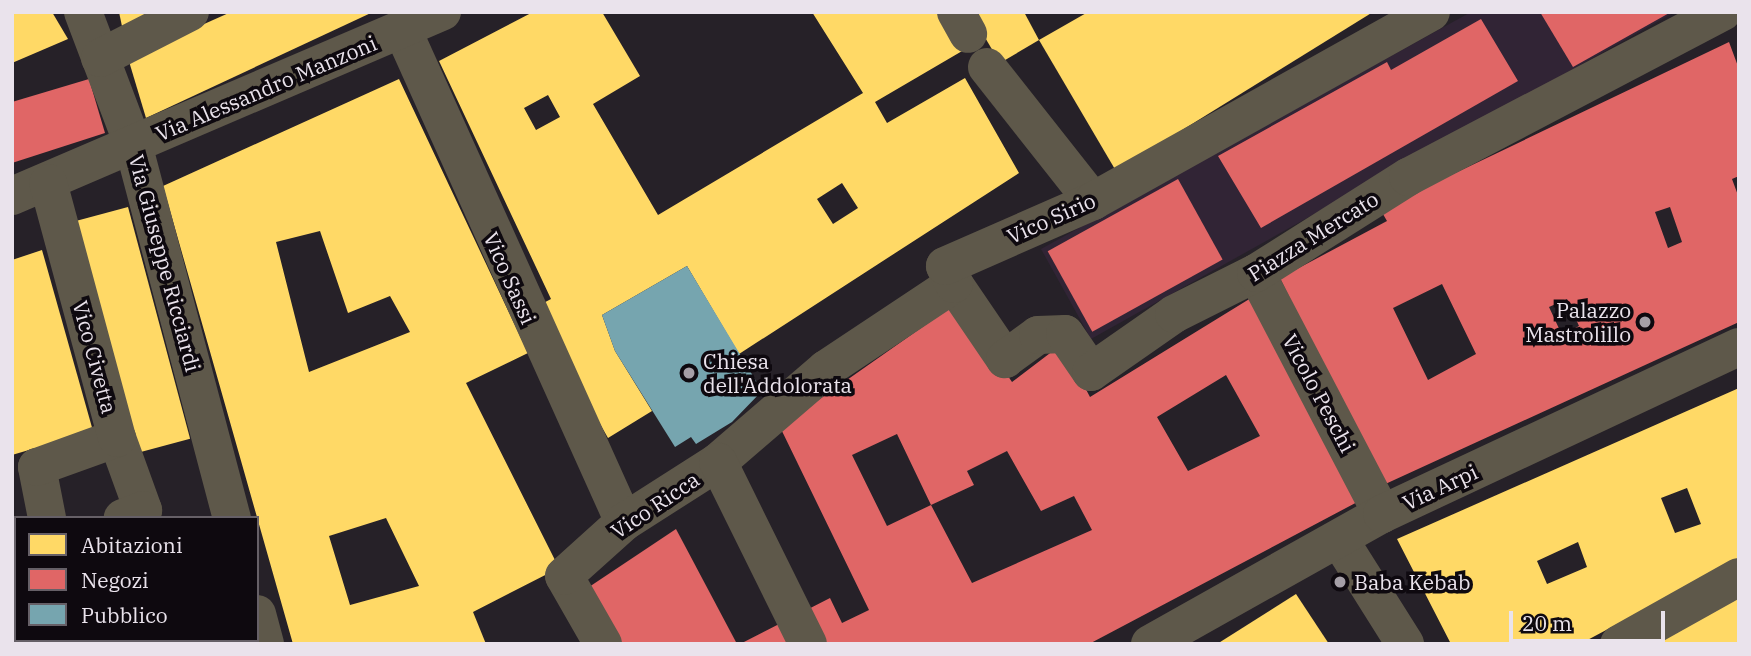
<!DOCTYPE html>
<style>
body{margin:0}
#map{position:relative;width:1751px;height:656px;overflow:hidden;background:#262128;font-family:"IBM Plex Serif",serif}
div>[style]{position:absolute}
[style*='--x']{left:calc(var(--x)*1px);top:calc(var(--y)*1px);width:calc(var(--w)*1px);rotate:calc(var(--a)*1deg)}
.built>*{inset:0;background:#312435}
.homes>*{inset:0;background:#ffd966;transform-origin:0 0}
.shops>*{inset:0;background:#e06666;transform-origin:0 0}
.public>*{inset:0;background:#76a5af}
.street>*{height:38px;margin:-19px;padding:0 19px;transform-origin:19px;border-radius:19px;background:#5e584a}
.dots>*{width:19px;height:19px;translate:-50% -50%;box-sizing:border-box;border:4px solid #0e090f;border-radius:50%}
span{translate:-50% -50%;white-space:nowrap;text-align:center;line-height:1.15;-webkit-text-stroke:7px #0e090f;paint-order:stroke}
.street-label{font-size:21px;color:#eae3ec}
.poi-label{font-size:21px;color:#eae3ec}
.right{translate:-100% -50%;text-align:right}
.left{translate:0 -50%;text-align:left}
.frame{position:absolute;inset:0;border:14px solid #eae3ec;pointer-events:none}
.legend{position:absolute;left:14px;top:516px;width:245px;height:126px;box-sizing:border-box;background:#0e090f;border:2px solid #666067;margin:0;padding:9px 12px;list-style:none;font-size:21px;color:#eae3ec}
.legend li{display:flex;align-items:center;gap:14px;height:35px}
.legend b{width:35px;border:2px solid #666067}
.scale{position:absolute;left:1509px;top:611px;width:156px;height:32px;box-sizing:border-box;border:4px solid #eae3ec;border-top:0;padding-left:9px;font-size:21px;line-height:24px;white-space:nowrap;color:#eae3ec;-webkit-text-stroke:5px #0e090f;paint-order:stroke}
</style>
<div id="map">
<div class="built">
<div style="clip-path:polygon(1471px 12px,1675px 12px,1091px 339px,1041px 249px)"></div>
</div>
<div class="homes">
<div style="clip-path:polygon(12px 12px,52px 12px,68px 39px,12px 63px)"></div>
<div style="clip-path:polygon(119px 12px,161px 12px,123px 31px)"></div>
<div style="clip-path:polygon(231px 12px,373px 12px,146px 118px,128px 58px)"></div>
<div style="clip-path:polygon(evenodd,533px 12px,602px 12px,640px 76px,593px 104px,658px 215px,863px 93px,812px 12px,947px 12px,969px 47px,875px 102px,887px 123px,965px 78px,1019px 173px,739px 354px,687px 266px,602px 315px,615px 351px,652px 411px,608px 438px,534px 308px,551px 299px,439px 61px,533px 12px,548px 95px,560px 117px,536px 130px,524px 108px,548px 95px,533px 12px,842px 183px,858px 208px,833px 224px,817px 199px,842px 183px)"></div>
<div style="clip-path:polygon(970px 12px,1024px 12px,1039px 40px,1000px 63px)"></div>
<div style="clip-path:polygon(1088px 12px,1373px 12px,1116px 171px,1039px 40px)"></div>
<div style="clip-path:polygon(evenodd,399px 79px,528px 353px,466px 383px,559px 568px,473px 612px,486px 644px,293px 644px,163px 186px,399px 79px,320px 231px,348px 313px,390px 296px,410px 332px,309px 372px,276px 242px,320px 231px,399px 79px,386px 518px,419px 586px,350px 605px,329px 536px,386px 518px)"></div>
<div style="left:128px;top:207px;width:240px;height:53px;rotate:75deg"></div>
<div style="clip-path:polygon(42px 250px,93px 431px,12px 455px,12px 260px)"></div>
<div style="clip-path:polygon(evenodd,1739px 388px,1739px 559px,1580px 644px,1451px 644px,1397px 539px,1739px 388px,1687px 488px,1701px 524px,1675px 533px,1661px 498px,1687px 488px,1739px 388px,1578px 542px,1587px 567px,1547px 584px,1537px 561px,1578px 542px)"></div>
<div style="clip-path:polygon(1739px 592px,1739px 644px,1642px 644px)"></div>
<div style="clip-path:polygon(1296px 594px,1329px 644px,1217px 644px)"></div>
<div style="clip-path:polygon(16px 635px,16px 640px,64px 644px,12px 644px)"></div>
<div style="clip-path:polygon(89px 640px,213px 640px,213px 641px,90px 644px)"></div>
</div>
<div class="shops">
<div style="clip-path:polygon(1540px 12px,1671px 12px,1573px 67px)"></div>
<div style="clip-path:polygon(1481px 19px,1518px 81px,1261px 228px,1218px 156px,1387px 62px,1391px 70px)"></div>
<div style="clip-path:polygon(evenodd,1729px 42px,1739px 69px,1739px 176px,1732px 179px,1739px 198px,1739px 322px,1381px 486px,1280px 278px,1387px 221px,1380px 209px,1729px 42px,1670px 207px,1682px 242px,1668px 248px,1655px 212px,1670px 207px,1729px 42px,1442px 284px,1476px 354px,1428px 380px,1393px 308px,1442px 284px,1729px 42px,1567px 299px,1579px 326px,1562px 335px,1549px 307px,1567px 299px)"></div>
<div style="clip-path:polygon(89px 79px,105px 133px,12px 163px,12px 102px)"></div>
<div style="left:1178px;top:179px;width:92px;height:149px;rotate:61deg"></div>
<div style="clip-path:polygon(evenodd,1251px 298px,1363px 499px,1089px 644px,740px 644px,830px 598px,842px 623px,869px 610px,780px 427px,958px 302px,1012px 382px,1062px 344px,1090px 397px,1251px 298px,1226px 375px,1260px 436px,1188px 471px,1157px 417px,1226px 375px,1251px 298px,897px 434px,931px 505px,974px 485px,967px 471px,1007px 451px,1041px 511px,1074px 496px,1092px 530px,972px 583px,931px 505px,887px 526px,852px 455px,897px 434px)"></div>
<div style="clip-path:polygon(676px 529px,737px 644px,609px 644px,580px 593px)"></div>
</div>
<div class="public">
<div style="clip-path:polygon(687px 266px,762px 391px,732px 422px,696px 444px,691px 437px,675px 447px,615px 351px,602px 315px)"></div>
</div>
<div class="street">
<div style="--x:83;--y:12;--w:141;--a:69.3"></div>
<div style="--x:133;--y:144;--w:387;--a:75.2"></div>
<div style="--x:956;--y:12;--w:25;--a:61"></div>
<div style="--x:403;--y:31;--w:538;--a:65.77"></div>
<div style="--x:100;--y:58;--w:101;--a:-27.1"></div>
<div style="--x:987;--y:67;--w:171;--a:51.7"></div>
<div style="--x:12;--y:196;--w:468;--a:-23.2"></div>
<div style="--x:1256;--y:273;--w:272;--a:62.4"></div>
<div style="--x:954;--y:284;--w:91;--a:55.8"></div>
<div style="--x:1005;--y:359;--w:41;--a:-36"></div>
<div style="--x:1038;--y:335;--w:27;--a:-2"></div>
<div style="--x:1065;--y:334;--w:46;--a:55.6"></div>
<div style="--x:1091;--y:372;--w:101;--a:-34.9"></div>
<div style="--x:1174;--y:314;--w:92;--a:-26.6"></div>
<div style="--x:1256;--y:273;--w:180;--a:-32.3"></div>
<div style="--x:1408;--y:177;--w:355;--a:-27.7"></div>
<div style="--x:117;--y:438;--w:77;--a:70.1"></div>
<div style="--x:143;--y:510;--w:22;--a:158"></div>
<div style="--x:718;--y:462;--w:143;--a:-40.7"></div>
<div style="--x:826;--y:369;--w:154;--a:-33.6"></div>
<div style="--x:954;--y:284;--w:20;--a:-117"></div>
<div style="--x:945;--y:266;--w:162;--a:-23.7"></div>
<div style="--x:1093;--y:201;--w:387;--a:-29.2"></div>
<div style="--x:47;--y:518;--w:52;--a:-101.1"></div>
<div style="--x:37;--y:467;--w:85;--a:-19.9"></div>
<div style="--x:117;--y:438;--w:264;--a:-105.1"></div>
<div style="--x:1339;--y:539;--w:124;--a:57.8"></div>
<div style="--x:257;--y:614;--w:31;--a:75"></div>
<div style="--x:80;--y:640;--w:4;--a:76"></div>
<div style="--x:603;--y:644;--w:78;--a:-119.8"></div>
<div style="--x:564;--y:576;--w:81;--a:-42"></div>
<div style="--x:624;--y:522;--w:112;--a:-32.6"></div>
<div style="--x:718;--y:462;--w:203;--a:63.7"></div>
<div style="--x:1150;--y:644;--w:266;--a:-29.3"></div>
<div style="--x:1382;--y:514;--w:394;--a:-25.1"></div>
<div style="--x:1619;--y:644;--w:137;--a:-29.2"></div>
</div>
<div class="dots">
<div style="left:1645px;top:322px;background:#a59fa7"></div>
<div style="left:689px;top:373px;background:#a59fa7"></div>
<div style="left:1340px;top:582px;background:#a59fa7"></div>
</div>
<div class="street-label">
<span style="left:266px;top:88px;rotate:-23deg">Via Alessandro Manzoni</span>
<span style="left:1051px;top:218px;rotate:-24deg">Vico Sirio</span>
<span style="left:1313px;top:236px;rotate:-32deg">Piazza Mercato</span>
<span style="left:165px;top:263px;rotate:75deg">Via Giuseppe Ricciardi</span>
<span style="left:510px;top:278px;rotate:66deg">Vico Sassi</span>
<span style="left:95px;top:357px;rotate:75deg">Vico Civetta</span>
<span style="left:1319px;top:393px;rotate:62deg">Vicolo Peschi</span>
<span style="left:1440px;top:487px;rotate:-25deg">Via Arpi</span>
<span style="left:655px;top:505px;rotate:-34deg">Vico Ricca</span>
</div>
<div class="poi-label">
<span class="right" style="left:1631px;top:322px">Palazzo<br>Mastrolillo</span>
<span class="left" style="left:703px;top:373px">Chiesa<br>dell'Addolorata</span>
<span class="left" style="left:1354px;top:582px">Baba Kebab</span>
</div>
<div class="frame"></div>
<ul class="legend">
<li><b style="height:19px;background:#ffd966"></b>Abitazioni</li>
<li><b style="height:19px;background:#e06666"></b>Negozi</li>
<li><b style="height:19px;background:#76a5af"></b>Pubblico</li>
</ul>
<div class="scale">20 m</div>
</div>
